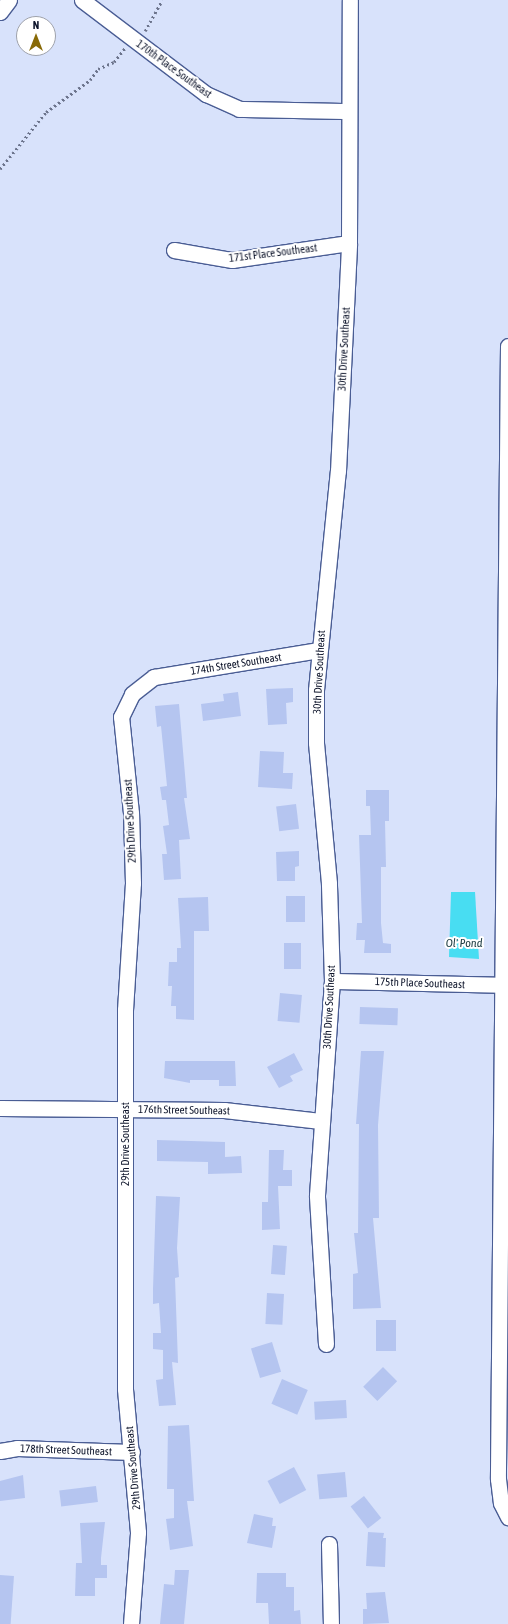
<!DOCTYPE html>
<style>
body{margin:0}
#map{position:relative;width:508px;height:1624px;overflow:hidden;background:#d8e2fb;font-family:"Asap Condensed",sans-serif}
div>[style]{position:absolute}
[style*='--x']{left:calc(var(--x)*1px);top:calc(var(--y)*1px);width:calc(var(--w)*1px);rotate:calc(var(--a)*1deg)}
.water>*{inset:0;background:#48ddf2}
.building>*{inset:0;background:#b5c5f0;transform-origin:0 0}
.path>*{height:2.5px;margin-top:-1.25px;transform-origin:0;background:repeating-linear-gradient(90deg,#6c748c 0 2px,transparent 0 5px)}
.roads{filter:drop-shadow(1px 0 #4a5d94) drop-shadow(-1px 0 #4a5d94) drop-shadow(0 1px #4a5d94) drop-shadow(0 -1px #4a5d94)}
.street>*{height:15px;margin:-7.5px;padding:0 7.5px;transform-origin:7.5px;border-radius:7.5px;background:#fff}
span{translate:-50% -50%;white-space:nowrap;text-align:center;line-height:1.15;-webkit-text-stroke:4px #fff;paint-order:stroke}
.street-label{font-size:11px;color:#0d142a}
.water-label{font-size:12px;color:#234146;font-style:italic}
.north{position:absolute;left:16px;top:16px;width:40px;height:40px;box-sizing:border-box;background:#fff;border:1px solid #9ea1aa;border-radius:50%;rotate:0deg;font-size:11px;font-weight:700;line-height:16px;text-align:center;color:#0d142a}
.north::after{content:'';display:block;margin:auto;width:14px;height:18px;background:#886a07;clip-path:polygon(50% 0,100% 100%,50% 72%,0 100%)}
</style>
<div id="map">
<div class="water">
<div style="clip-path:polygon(451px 892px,475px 892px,479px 959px,449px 957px)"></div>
</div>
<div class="building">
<div style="clip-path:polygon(293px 688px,293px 702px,286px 703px,287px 724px,268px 725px,266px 689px)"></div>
<div style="clip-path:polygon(238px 692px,241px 716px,203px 721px,201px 704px,224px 701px,223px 694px)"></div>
<div style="clip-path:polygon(179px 704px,187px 798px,184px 798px,190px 839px,179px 840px,181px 879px,164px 880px,162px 854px,167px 854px,163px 826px,169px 825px,166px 800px,162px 800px,160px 787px,167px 786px,161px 726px,157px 727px,155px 706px)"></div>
<div style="clip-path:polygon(260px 751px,284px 752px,283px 773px,293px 773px,292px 789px,258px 787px)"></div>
<div style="clip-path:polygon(366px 790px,389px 790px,389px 821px,385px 821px,386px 867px,381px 867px,381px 923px,383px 943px,391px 944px,391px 953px,364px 953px,365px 940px,356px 940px,357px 923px,362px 923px,359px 835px,371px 835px,370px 806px,366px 806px)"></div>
<div style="left:296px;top:804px;width:25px;height:20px;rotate:83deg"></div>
<div style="clip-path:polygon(299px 851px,299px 866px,295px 867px,295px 881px,277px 881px,276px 852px)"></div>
<div style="left:286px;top:896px;width:19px;height:26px"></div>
<div style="clip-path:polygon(208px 897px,209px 931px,194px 931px,194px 1020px,176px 1019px,176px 1006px,171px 1006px,172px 986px,168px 986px,169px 962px,177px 962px,177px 948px,181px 948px,178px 898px)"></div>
<div style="left:284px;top:943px;width:17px;height:26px"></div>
<div style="left:280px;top:993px;width:22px;height:28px;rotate:5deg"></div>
<div style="left:360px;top:1007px;width:38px;height:17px;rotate:2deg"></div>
<div style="clip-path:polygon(361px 1051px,384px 1051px,378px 1125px,379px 1218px,373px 1218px,381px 1308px,353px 1309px,353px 1274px,358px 1273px,354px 1233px,358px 1233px,359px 1124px,356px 1124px)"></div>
<div style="clip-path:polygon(294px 1053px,303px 1070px,290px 1076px,293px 1081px,279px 1088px,267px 1067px)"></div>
<div style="clip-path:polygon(165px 1061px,235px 1061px,236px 1086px,219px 1086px,219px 1080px,190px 1080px,190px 1083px,164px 1078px)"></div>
<div style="clip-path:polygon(157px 1140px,225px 1142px,225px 1157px,241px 1156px,242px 1173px,208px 1174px,208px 1162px,157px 1161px)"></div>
<div style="clip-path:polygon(269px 1150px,284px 1150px,283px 1170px,292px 1170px,292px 1186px,278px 1186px,280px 1229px,262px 1230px,262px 1202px,268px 1202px)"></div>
<div style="clip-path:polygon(156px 1196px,180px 1197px,177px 1248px,179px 1277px,175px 1278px,178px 1363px,172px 1362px,176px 1405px,159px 1406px,156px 1380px,163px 1379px,163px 1350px,153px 1349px,153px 1333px,161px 1333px,159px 1303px,153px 1304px,153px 1289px)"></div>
<div style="left:273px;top:1245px;width:14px;height:29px;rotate:4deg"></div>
<div style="left:267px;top:1293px;width:17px;height:31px;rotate:3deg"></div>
<div style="left:376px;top:1320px;width:20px;height:31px"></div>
<div style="left:272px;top:1342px;width:31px;height:22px;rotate:73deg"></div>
<div style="left:383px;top:1367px;width:20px;height:28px;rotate:45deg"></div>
<div style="left:282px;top:1379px;width:28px;height:27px;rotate:23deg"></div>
<div style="left:346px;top:1400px;width:18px;height:32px;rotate:87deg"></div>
<div style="clip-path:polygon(189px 1425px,194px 1501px,187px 1501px,193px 1546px,170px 1550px,166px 1519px,174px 1518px,174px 1489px,167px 1489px,168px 1426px)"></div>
<div style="left:294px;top:1467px;width:26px;height:30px;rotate:62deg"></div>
<div style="left:345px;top:1472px;width:25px;height:28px;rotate:85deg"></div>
<div style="clip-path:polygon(23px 1475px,25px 1498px,0 1501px,0 1481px)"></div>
<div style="left:96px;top:1486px;width:16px;height:37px;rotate:83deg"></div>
<div style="left:364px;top:1496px;width:28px;height:17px;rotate:52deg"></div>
<div style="clip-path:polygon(254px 1514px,273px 1518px,272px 1526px,276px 1526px,272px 1548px,247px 1543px)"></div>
<div style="clip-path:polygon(105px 1522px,101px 1558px,101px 1565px,107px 1565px,107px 1578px,95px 1578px,95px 1596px,75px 1596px,76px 1563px,82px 1563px,80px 1523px)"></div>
<div style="clip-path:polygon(368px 1532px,384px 1533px,383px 1538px,386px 1538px,385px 1567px,366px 1566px)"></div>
<div style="clip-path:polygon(175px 1570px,189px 1570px,184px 1624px,160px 1624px,164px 1584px,174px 1585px)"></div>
<div style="clip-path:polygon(257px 1573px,286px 1573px,286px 1587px,294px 1587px,294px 1611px,300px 1610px,301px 1624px,269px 1624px,268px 1603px,256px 1603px)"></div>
<div style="left:0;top:1575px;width:14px;height:49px;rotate:4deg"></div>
<div style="clip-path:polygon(385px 1592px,389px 1623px,363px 1624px,363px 1609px,367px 1609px,366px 1593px)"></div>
</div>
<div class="path">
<div style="--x:145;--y:31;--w:35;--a:-61"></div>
<div style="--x:0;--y:169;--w:73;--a:-51.1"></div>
<div style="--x:46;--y:112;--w:54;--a:-36"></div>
<div style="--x:90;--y:80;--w:14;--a:-54"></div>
<div style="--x:98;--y:69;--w:17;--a:-24"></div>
<div style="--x:114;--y:62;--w:18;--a:-52"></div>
</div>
<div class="roads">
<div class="street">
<div style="--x:82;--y:0;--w:156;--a:37.2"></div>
<div style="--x:206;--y:94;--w:36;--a:24"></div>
<div style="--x:239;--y:109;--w:109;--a:1.1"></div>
<div style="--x:0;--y:12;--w:15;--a:-53"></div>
<div style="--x:174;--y:250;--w:59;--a:9.8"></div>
<div style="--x:232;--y:260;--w:118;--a:-8.3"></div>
<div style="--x:508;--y:346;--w:1133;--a:90.51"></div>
<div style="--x:498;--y:1479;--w:24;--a:83"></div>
<div style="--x:501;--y:1503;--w:16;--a:63"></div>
<div style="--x:332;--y:981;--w:176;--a:1.3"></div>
<div style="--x:0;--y:1108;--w:224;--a:0.5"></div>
<div style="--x:224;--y:1110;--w:97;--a:6.5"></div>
<div style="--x:326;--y:1344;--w:149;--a:-93.5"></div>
<div style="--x:317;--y:1195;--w:215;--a:-86"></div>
<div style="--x:332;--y:981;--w:98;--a:-91.8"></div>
<div style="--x:329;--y:883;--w:141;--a:-95.3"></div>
<div style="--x:316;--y:743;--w:53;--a:-90"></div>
<div style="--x:316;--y:690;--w:220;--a:-84.3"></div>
<div style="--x:338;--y:471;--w:228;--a:-87.2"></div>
<div style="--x:349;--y:243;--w:243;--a:-89.8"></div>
<div style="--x:0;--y:1451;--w:17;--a:-10"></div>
<div style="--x:17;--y:1448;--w:115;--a:2"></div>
<div style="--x:329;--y:1544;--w:80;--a:88.6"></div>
<div style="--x:131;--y:1624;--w:92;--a:-85.6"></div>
<div style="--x:138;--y:1532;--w:144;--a:-95.2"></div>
<div style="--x:125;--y:1389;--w:379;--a:-90"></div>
<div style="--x:125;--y:1010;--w:127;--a:-86.4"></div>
<div style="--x:133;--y:883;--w:70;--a:-91.6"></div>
<div style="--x:131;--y:813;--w:97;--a:-95.9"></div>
<div style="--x:121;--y:717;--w:25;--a:-64"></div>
<div style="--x:132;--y:694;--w:28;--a:-38"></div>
<div style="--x:154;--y:677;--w:167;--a:-9.3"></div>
</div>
</div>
<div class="street-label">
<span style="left:174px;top:69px;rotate:36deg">170th Place Southeast</span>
<span style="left:273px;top:253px;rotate:-7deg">171st Place Southeast</span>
<span style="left:344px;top:349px;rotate:-87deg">30th Drive Southeast</span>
<span style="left:236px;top:664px;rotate:-9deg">174th Street Southeast</span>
<span style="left:319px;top:672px;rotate:-87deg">30th Drive Southeast</span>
<span style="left:130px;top:821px;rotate:-93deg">29th Drive Southeast</span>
<span style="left:420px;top:983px;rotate:2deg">175th Place Southeast</span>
<span style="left:329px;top:1007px;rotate:-87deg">30th Drive Southeast</span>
<span style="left:184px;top:1110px;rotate:1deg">176th Street Southeast</span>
<span style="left:125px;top:1144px;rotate:-90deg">29th Drive Southeast</span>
<span style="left:66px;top:1450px;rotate:2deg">178th Street Southeast</span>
<span style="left:133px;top:1468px;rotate:-95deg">29th Drive Southeast</span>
</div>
<div class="water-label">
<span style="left:464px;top:944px">Ol' Pond</span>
</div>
<div class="north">N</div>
</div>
